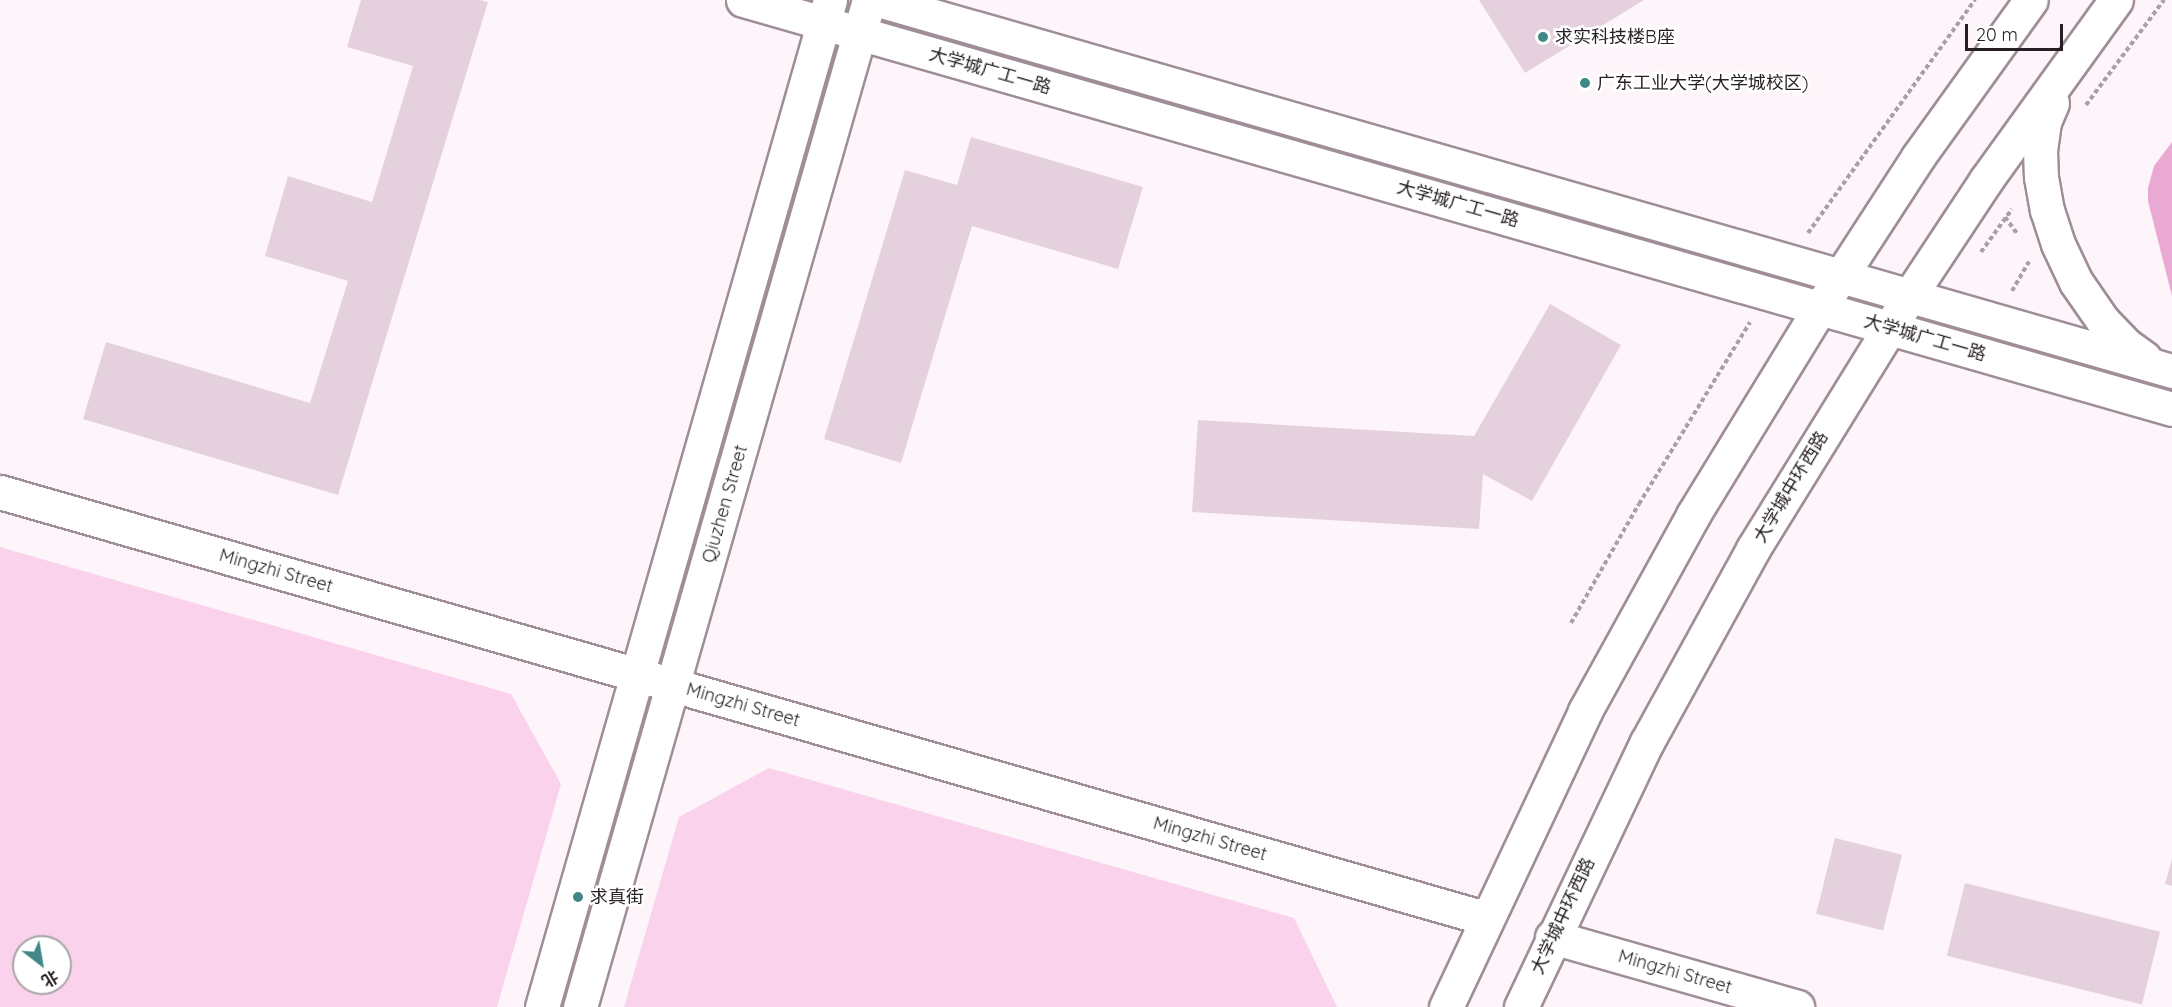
<!DOCTYPE html>
<meta charset="utf-8">
<style>
body{margin:0}
#map{position:relative;width:2172px;height:1007px;overflow:hidden;background:#fef5fa;font-family:Quicksand,"Noto Sans SC",sans-serif}
div>[style]{position:absolute}
[style*='--x']{left:calc(var(--x)*1px);top:calc(var(--y)*1px);width:calc(var(--w)*1px);rotate:calc(var(--a)*1deg)}
.green>*{inset:0;background:#fad2eb}
.forest>*{inset:0;background:#eaa9d2}
.building>*{inset:0;background:#e5d1dd;transform-origin:0 0}
.path>*{height:4px;margin-top:-2px;transform-origin:0;background:repeating-linear-gradient(90deg,#a8a0a4 0 4.5px,transparent 0 7.5px)}
.roads{filter:drop-shadow(2px 0 #9f8d98) drop-shadow(-2px 0 #9f8d98) drop-shadow(0 2px #9f8d98) drop-shadow(0 -2px #9f8d98)}
.minor>*{height:33px;margin:-16.5px;padding:0 16.5px;transform-origin:16.5px;border-radius:16.5px;background:#fff}
.major>*{height:33px;margin:-16.5px;padding:0 16.5px;transform-origin:16.5px;border-radius:16.5px;background:#fff}
.dots>*{width:16px;height:16px;translate:-50% -50%;box-sizing:border-box;border:3px solid #fff;border-radius:50%}
span{translate:-50% -50%;white-space:nowrap;text-align:center;line-height:1.15;-webkit-text-stroke:5px #fff;paint-order:stroke}
.poi-label{font-size:18px;color:#251e22}
.left{translate:0 -50%;text-align:left}
.street-label{font-size:18px;color:#251e22}
.north{position:absolute;left:12px;top:935px;width:60px;height:60px;box-sizing:border-box;background:#fff;border:2px solid #a8a5a7;border-radius:50%;rotate:149deg;font-size:16px;font-weight:700;line-height:24px;text-align:center;color:#251e22}
.north::after{content:'';display:block;margin:auto;width:21px;height:27px;background:#408887;clip-path:polygon(50% 0,100% 100%,50% 72%,0 100%)}
.scale{position:absolute;left:1965px;top:24px;width:98px;height:27px;box-sizing:border-box;border:3px solid #251e22;border-top:0;padding-left:8px;font-size:18px;line-height:21px;white-space:nowrap;color:#251e22;-webkit-text-stroke:4px #fff;paint-order:stroke}
</style>
<div id="map">
<div class="green">
<div style="clip-path:polygon(evenodd,0 547px,511px 694px,561px 784px,497px 1007px,0 1007px,0 547px,24px 947px,60px 947px,60px 983px,24px 983px,24px 947px)"></div>
<div style="clip-path:polygon(769px 768px,1294px 918px,1337px 1007px,624px 1007px,679px 817px)"></div>
</div>
<div class="forest">
<div style="clip-path:polygon(2172px 142px,2172px 296px,2148px 201px,2148px 188px,2154px 166px)"></div>
</div>
<div class="building">
<div style="clip-path:polygon(361px 0,480px 0,488px 2px,338px 495px,83px 419px,106px 342px,310px 403px,348px 281px,265px 256px,288px 176px,372px 202px,413px 66px,347px 47px)"></div>
<div style="clip-path:polygon(1479px 0,1644px 0,1525px 73px)"></div>
<div style="clip-path:polygon(971px 137px,1143px 187px,1118px 269px,972px 226px,901px 463px,824px 439px,905px 170px,957px 185px)"></div>
<div style="clip-path:polygon(1550px 304px,1621px 345px,1532px 501px,1483px 474px,1479px 529px,1192px 512px,1198px 420px,1474px 436px)"></div>
<div style="left:1835px;top:838px;width:69px;height:78px;rotate:14deg"></div>
<div style="clip-path:polygon(2172px 859px,2172px 886px,2165px 884px)"></div>
<div style="left:1965px;top:883px;width:201px;height:75px;rotate:14deg"></div>
</div>
<div class="path">
<div style="--x:2086;--y:105;--w:131;--a:-53.4"></div>
<div style="--x:2005;--y:217;--w:22;--a:54"></div>
<div style="--x:1808;--y:233;--w:287;--a:-54.4"></div>
<div style="--x:1981;--y:252;--w:53;--a:-54.2"></div>
<div style="--x:2012;--y:291;--w:34;--a:-60"></div>
<div style="--x:1571;--y:623;--w:137;--a:-60.3"></div>
<div style="--x:1639;--y:504;--w:213;--a:-58.6"></div>
</div>
<div class="roads">
<div class="minor">
<div style="--x:0;--y:492;--w:1545;--a:16.01"></div>
<div style="--x:1552;--y:937;--w:255;--a:15.9"></div>
<div style="--x:542;--y:1007;--w:1047;--a:-74.04"></div>
<div style="--x:580;--y:1007;--w:1048;--a:-73.99"></div>
</div>
<div class="major">
<div style="--x:743;--y:0;--w:1486;--a:15.97"></div>
<div style="--x:878;--y:0;--w:1346;--a:16"></div>
<div style="--x:2052;--y:103;--w:21;--a:113"></div>
<div style="--x:2044;--y:122;--w:28;--a:98"></div>
<div style="--x:2040;--y:150;--w:27;--a:88"></div>
<div style="--x:2041;--y:177;--w:34;--a:80"></div>
<div style="--x:2047;--y:210;--w:36;--a:72"></div>
<div style="--x:2058;--y:244;--w:42;--a:64.7"></div>
<div style="--x:2076;--y:282;--w:47;--a:55.3"></div>
<div style="--x:2103;--y:321;--w:32;--a:46"></div>
<div style="--x:2125;--y:344;--w:24;--a:36"></div>
<div style="--x:1446;--y:1007;--w:327;--a:-64.8"></div>
<div style="--x:1585;--y:711;--w:224;--a:-61.1"></div>
<div style="--x:1693;--y:515;--w:243;--a:-58.5"></div>
<div style="--x:1820;--y:308;--w:180;--a:-57"></div>
<div style="--x:1918;--y:157;--w:193;--a:-54.3"></div>
<div style="--x:1521;--y:1007;--w:293;--a:-64.6"></div>
<div style="--x:1647;--y:742;--w:220;--a:-61.2"></div>
<div style="--x:1753;--y:549;--w:299;--a:-58.3"></div>
<div style="--x:1910;--y:295;--w:138;--a:-56.5"></div>
<div style="--x:1986;--y:180;--w:222;--a:-54.2"></div>
</div>
</div>
<div class="dots">
<div style="left:1543px;top:37px;background:#408887"></div>
<div style="left:1585px;top:83px;background:#408887"></div>
<div style="left:578px;top:897px;background:#408887"></div>
</div>
<div class="poi-label">
<span class="left" style="left:1555px;top:37px">求实科技楼B座</span>
<span class="left" style="left:1597px;top:83px">广东工业大学(大学城校区)</span>
<span class="left" style="left:590px;top:897px">求真街</span>
</div>
<div class="street-label">
<span style="left:990px;top:71px;rotate:16deg">大学城广工一路</span>
<span style="left:1458px;top:204px;rotate:16deg">大学城广工一路</span>
<span style="left:1925px;top:338px;rotate:16deg">大学城广工一路</span>
<span style="left:1791px;top:487px;rotate:-59deg">大学城中环西路</span>
<span style="left:725px;top:504px;rotate:-74deg">Qiuzhen Street</span>
<span style="left:276px;top:571px;rotate:16deg">Mingzhi Street</span>
<span style="left:743px;top:705px;rotate:16deg">Mingzhi Street</span>
<span style="left:1210px;top:839px;rotate:16deg">Mingzhi Street</span>
<span style="left:1563px;top:916px;rotate:-65deg">大学城中环西路</span>
<span style="left:1675px;top:972px;rotate:16deg">Mingzhi Street</span>
</div>
<div class="north">北</div>
<div class="scale">20 m</div>
</div>
